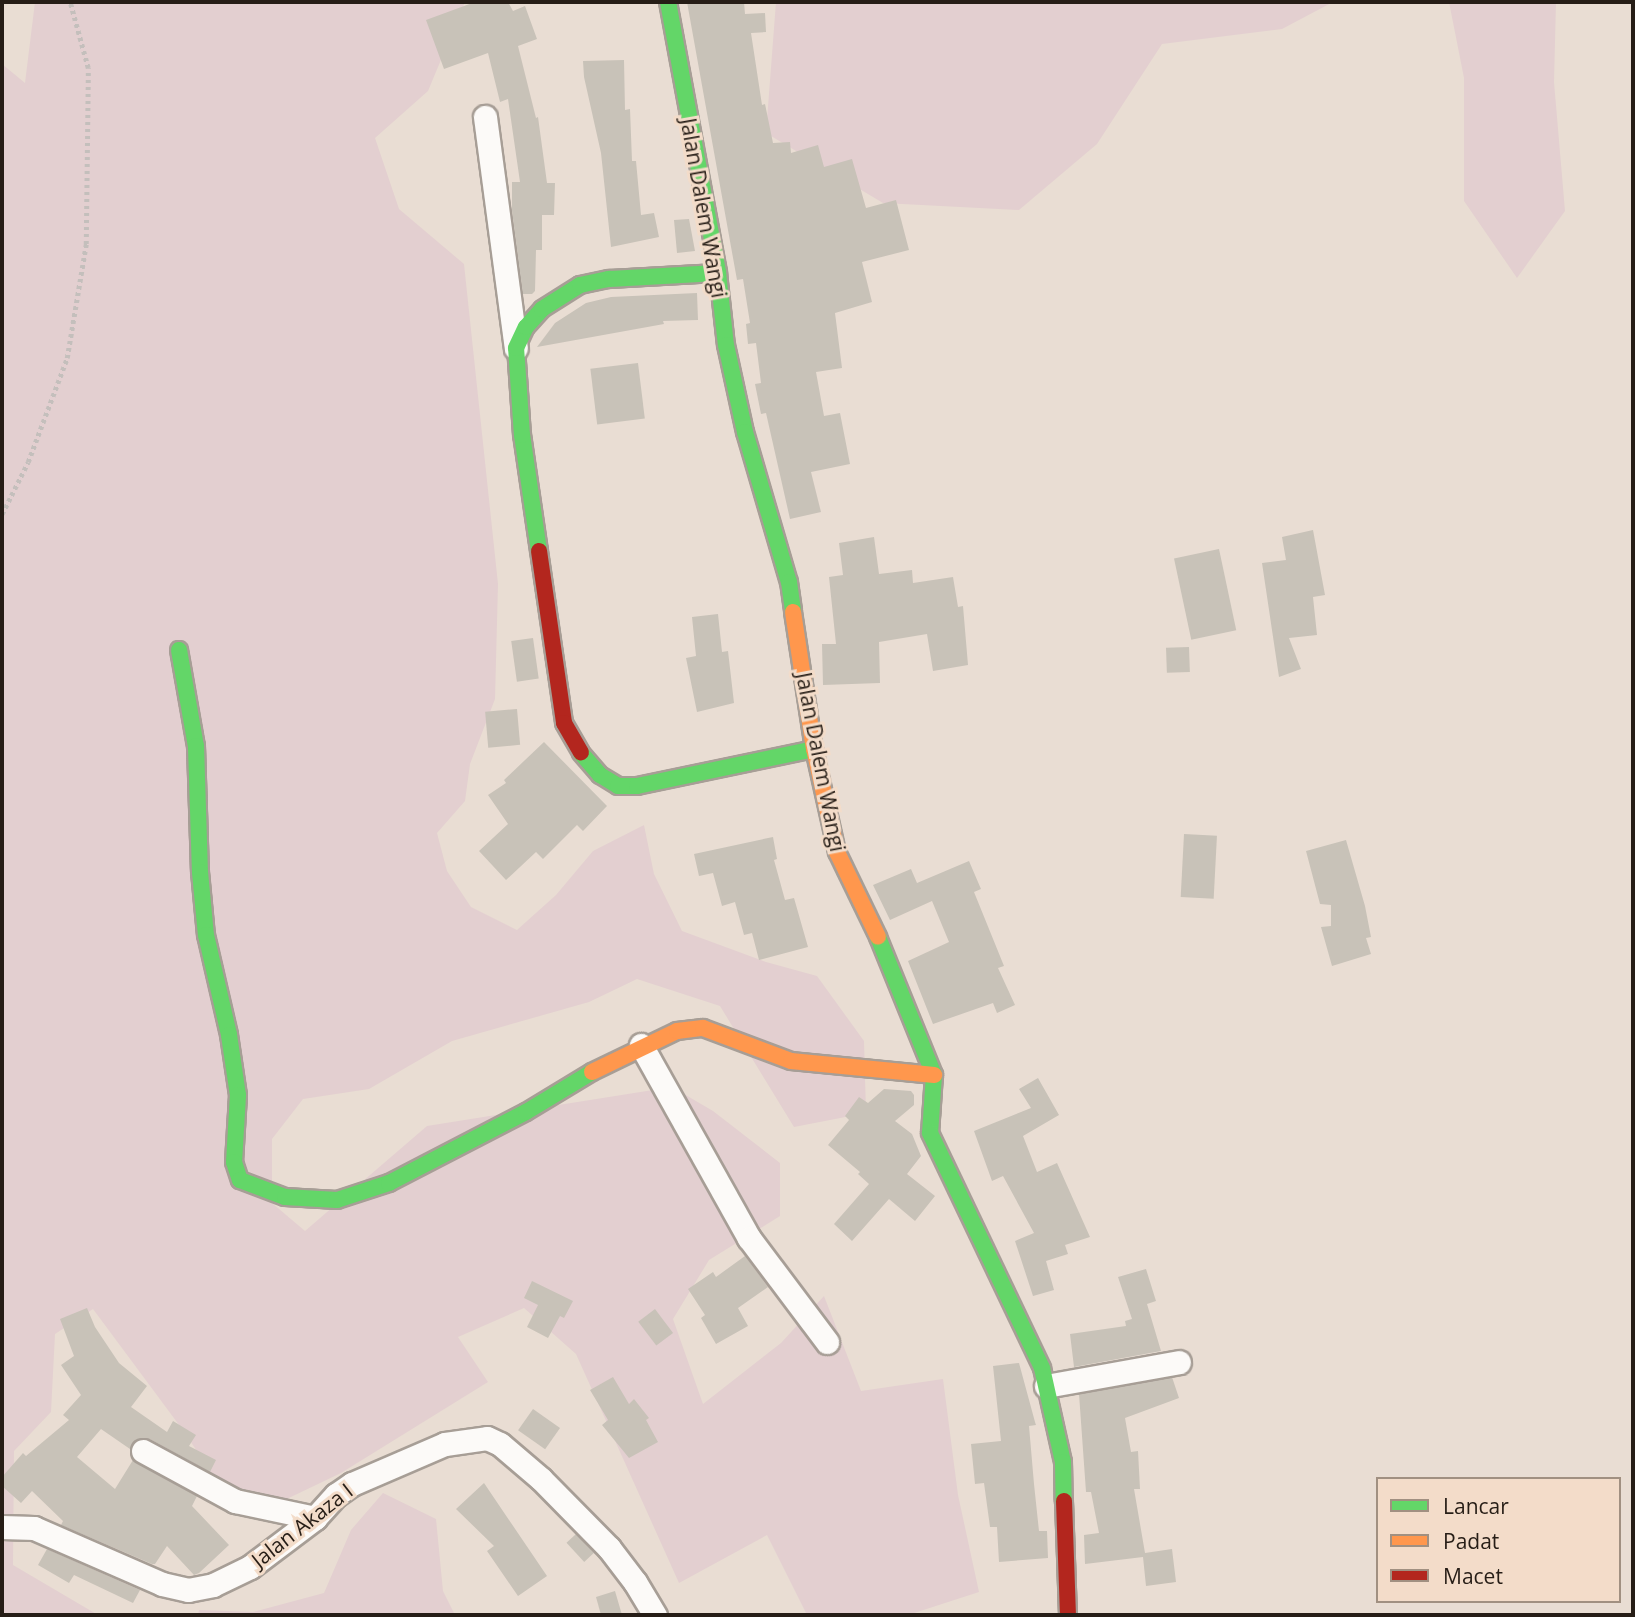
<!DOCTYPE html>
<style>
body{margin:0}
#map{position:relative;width:1635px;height:1617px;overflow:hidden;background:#e9ddd3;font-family:"Open Sans",sans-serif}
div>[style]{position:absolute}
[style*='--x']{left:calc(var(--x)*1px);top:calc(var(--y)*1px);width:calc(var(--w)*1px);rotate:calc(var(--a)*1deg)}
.green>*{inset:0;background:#e3cfd0}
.building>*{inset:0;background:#c8c2b8;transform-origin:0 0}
.path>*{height:4.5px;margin-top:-2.25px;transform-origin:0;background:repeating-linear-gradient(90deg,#c4bfbc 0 3.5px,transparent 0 7px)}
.roads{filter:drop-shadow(2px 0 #a79e96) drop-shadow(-2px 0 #a79e96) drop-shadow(0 2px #a79e96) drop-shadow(0 -2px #a79e96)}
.street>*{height:23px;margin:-11.5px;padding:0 11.5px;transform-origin:11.5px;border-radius:11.5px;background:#fcfaf8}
.fast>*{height:16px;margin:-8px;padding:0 8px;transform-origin:8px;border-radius:8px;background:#63d668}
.slow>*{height:16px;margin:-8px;padding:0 8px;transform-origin:8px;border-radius:8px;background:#ff974d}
.jam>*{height:16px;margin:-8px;padding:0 8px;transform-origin:8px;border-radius:8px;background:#b3261e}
span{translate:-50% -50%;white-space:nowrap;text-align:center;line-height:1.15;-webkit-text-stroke:6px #f3dcc9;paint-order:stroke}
.street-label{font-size:21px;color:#261d16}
.frame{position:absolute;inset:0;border:4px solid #261d16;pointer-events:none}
.legend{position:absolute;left:1376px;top:1477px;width:245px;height:126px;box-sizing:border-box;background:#f3dcc9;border:2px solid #a19081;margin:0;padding:9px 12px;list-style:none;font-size:21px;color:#261d16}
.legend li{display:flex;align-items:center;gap:14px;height:35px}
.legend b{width:35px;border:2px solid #a19081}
</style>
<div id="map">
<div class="green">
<div style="clip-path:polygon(35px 2px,465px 2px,428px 91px,375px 138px,399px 209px,464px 264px,498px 584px,495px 699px,470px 764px,465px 801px,437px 833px,447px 871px,471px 907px,517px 930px,556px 895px,593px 851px,644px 825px,654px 874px,682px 931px,766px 962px,817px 976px,864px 1041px,866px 1113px,794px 1127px,720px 1006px,637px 979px,589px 1002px,452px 1041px,369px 1089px,303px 1099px,272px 1139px,272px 1203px,305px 1231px,427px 1126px,672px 1087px,713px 1111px,780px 1163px,780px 1216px,709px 1260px,673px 1319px,703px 1404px,781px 1343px,824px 1296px,861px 1391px,943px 1379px,958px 1495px,979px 1592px,908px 1615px,807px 1615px,767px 1535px,679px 1583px,576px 1354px,524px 1308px,458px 1337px,488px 1382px,341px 1473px,270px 1507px,217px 1482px,185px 1433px,93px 1309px,55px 1334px,51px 1412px,14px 1451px,13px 1565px,98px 1615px,2px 1615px,2px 64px,25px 83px)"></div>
<div style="clip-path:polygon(776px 2px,1333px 2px,1282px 29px,1162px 44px,1097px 144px,1019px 210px,883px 203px,766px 133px)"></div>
<div style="clip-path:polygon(1449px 2px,1556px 2px,1554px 82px,1565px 211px,1517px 278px,1464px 201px,1464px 78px)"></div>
<div style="clip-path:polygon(383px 1493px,436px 1519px,443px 1591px,455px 1615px,198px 1615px,199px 1610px,253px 1612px,324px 1593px,351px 1530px)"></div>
</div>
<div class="building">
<div style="clip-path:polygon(475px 2px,508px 2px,513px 11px,525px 6px,537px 39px,518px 46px,536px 118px,538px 117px,547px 183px,555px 183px,554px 215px,542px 215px,542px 250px,536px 250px,535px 291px,532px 294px,523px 294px,512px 211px,512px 182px,520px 182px,508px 99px,500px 102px,488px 53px,444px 69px,426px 20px)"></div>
<div style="clip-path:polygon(687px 2px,744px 2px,745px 14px,765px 13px,766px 32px,751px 33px,762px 105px,765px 104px,773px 143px,790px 142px,791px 153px,818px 145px,824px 167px,852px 159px,866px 208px,896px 200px,909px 250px,862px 262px,872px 302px,835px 313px,842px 368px,816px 372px,824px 416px,840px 413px,850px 464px,811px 472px,821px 512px,790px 519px,766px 413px,761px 414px,755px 384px,761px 383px,756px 343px,748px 344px,746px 324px,750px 323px,743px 279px,737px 280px)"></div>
<div style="clip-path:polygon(624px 60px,625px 110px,630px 109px,632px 161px,636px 161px,641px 215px,654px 213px,659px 237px,611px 247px,601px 153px,584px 77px,583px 61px)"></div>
<div style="clip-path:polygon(689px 219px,695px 251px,677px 253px,674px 220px)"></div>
<div style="clip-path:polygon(697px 293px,698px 320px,663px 321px,664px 324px,537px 347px,555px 323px,586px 303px,611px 297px)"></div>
<div style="left:638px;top:363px;width:56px;height:48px;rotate:83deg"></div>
<div style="clip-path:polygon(1313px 530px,1325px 595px,1313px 597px,1317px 635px,1289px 638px,1301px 669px,1279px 677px,1262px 563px,1286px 560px,1282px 537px)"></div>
<div style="clip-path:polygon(874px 537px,879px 574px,912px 570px,913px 583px,953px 577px,958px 607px,963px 606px,968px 665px,933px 671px,927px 634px,879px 642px,880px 683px,823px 685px,822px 644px,836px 644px,829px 577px,843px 575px,839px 543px)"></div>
<div style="left:1219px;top:549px;width:83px;height:46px;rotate:78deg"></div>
<div style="clip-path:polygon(718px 614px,722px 652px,728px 651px,734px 703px,697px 712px,686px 658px,696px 656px,692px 617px)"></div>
<div style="left:533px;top:638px;width:41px;height:22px;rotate:82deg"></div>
<div style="left:1189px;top:647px;width:25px;height:23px;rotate:88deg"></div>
<div style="left:517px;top:709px;width:36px;height:32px;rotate:85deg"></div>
<div style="clip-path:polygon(544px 742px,607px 806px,583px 831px,577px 825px,543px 859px,536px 852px,506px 880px,479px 851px,508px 824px,488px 795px,506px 783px,504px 780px)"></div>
<div style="left:1184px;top:834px;width:33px;height:63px;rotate:3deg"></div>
<div style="clip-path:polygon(773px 837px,777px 859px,774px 860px,785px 900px,794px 898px,808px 947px,759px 960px,752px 933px,744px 935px,735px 902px,722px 906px,713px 873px,699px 876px,694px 854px)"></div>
<div style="clip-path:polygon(1346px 840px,1365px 906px,1371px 937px,1366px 938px,1371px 954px,1332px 966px,1321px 927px,1331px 926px,1331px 905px,1320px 904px,1306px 851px)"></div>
<div style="clip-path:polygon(969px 861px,981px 889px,974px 892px,1004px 966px,998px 968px,1015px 1005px,997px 1013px,993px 1003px,933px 1024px,908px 961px,949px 942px,932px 901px,890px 920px,873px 885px,911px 869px,917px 883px)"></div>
<div style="clip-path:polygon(1038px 1078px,1059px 1115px,1023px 1136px,1037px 1172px,1057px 1163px,1090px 1237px,1065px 1245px,1068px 1254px,1046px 1261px,1054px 1290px,1033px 1296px,1015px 1241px,1034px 1233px,1003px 1176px,992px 1181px,974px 1131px,1031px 1108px,1019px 1089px)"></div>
<div style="clip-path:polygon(884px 1089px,911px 1091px,914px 1095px,914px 1105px,895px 1121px,912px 1134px,921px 1156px,907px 1174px,935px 1196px,915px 1221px,889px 1199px,852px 1241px,834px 1224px,869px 1184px,858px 1174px,860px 1172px,828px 1145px,849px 1120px,845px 1116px,859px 1097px,868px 1103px)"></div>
<div style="clip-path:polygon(745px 1256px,768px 1287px,738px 1308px,748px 1326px,716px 1344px,701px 1318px,705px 1315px,688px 1289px,713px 1272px,716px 1277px)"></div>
<div style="clip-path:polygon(1146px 1269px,1156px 1301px,1147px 1304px,1161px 1351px,1074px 1367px,1070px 1334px,1126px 1326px,1125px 1321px,1132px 1319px,1118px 1277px)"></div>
<div style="clip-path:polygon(532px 1281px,573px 1301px,564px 1318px,560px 1316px,548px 1338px,527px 1327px,538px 1305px,524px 1298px)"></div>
<div style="clip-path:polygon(87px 1308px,95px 1327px,119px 1363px,147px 1386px,131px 1407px,167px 1432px,173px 1421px,196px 1435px,189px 1446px,216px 1460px,210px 1472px,150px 1439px,136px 1439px,130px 1449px,101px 1429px,77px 1457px,115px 1489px,133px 1460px,197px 1496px,192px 1506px,229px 1545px,199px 1573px,194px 1575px,167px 1546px,155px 1564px,152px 1564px,61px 1525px,63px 1521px,32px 1491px,21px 1503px,2px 1486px,2px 1477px,23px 1453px,26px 1456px,69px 1420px,63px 1415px,81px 1395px,61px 1365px,74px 1356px,60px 1319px)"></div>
<div style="left:655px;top:1309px;width:30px;height:21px;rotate:53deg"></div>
<div style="clip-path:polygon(1019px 1363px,1035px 1422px,1036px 1425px,1029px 1426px,1034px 1484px,1039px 1531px,1047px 1531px,1048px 1558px,999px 1562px,997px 1527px,990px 1527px,984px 1483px,975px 1484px,971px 1444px,1001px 1441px,993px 1366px)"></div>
<div style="clip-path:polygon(613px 1377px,629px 1404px,634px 1399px,649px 1418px,646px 1420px,658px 1442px,629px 1458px,602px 1425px,608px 1420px,590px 1390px)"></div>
<div style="clip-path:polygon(1172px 1377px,1179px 1398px,1125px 1418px,1131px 1452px,1138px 1451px,1140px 1489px,1134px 1489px,1145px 1553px,1172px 1549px,1176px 1582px,1146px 1586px,1143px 1557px,1085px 1564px,1084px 1535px,1099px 1533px,1091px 1492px,1086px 1492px,1079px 1394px)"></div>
<div style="left:533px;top:1409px;width:33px;height:26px;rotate:35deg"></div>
<div style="clip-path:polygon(484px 1483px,547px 1576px,518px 1596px,487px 1551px,494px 1546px,456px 1509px)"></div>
<div style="left:576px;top:1534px;width:26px;height:13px;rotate:47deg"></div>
<div style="clip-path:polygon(47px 1549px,140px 1590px,133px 1603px,74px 1575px,69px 1583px,38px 1565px)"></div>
<div style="clip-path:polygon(615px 1591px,622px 1615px,601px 1615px,596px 1597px)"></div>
</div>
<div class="path">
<div style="--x:2;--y:514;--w:58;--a:-63.4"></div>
<div style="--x:28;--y:462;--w:111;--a:-69.4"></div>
<div style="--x:67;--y:358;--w:116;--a:-80.5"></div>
<div style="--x:86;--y:244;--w:176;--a:-89.3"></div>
<div style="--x:88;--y:68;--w:68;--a:-105.3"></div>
</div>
<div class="roads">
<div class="street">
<div style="--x:485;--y:117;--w:233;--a:82.4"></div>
<div style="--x:641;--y:1045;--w:221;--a:60.8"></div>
<div style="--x:749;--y:1238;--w:130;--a:53.1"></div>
<div style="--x:1046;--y:1386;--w:135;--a:-10.2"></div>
<div style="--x:143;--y:1451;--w:105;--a:28.5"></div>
<div style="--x:235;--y:1501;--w:82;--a:12"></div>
<div style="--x:2;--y:1527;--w:32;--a:2"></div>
<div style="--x:34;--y:1528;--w:140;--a:23.6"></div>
<div style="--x:162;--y:1584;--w:27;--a:13"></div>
<div style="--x:188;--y:1590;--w:25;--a:-11"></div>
<div style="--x:213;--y:1585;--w:41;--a:-25.9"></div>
<div style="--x:250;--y:1567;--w:81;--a:-37"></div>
<div style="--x:315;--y:1518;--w:31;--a:-48"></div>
<div style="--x:336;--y:1495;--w:19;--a:-35"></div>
<div style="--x:352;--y:1484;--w:101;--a:-23.3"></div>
<div style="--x:445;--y:1444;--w:42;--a:-8.1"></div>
<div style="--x:487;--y:1438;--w:14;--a:25"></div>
<div style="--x:500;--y:1444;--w:54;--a:40.5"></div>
<div style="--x:541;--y:1479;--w:97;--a:45.4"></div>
<div style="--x:609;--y:1548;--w:43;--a:52.6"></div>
<div style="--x:635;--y:1582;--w:39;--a:59"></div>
</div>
<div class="fast">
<div style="--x:668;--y:2;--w:276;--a:79.5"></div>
<div style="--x:718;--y:273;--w:72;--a:83.7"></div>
<div style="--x:726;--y:345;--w:89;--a:77.7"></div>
<div style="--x:745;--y:432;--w:156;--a:73.7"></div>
<div style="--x:789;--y:582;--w:30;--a:82"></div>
<div style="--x:539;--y:551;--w:117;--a:-98.3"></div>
<div style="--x:522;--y:435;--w:87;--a:-93.9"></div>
<div style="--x:516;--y:348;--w:23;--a:-65"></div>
<div style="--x:526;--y:327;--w:24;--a:-48"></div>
<div style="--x:542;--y:309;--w:45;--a:-32.3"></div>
<div style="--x:580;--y:285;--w:30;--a:-12"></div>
<div style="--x:609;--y:279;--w:109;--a:-3.2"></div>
<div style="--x:179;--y:650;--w:97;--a:80"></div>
<div style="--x:196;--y:746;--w:126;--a:88.2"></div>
<div style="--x:200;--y:872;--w:63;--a:84.6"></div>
<div style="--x:206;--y:935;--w:103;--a:77"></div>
<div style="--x:229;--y:1035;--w:61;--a:81.5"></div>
<div style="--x:238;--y:1095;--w:67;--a:93.4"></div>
<div style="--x:234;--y:1162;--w:19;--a:72"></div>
<div style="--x:240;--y:1180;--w:48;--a:20.7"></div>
<div style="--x:285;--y:1197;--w:52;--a:3.3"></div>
<div style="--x:337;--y:1200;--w:55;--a:-18.1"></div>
<div style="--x:389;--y:1183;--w:154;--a:-27.4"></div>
<div style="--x:526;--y:1112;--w:77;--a:-31.2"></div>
<div style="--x:581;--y:753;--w:29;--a:49"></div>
<div style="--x:600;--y:775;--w:21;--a:31"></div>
<div style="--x:618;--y:786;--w:19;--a:0"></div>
<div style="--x:637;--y:786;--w:181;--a:-11.8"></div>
<div style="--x:878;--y:937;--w:149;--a:67.9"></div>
<div style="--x:934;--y:1075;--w:58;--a:93.9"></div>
<div style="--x:930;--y:1133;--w:260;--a:64.5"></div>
<div style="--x:1042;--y:1368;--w:96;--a:77.4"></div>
<div style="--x:1063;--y:1462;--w:39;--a:89"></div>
</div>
<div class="slow">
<div style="--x:793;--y:612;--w:139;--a:81.3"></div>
<div style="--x:814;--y:749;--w:106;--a:77.4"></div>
<div style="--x:837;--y:852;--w:94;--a:64.2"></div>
<div style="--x:592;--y:1072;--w:94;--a:-25.8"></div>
<div style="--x:677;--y:1031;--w:26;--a:-7"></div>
<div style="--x:703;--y:1028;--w:94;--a:20.6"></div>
<div style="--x:791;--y:1061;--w:144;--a:5.6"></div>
</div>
<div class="jam">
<div style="--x:539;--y:551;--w:174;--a:81.7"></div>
<div style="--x:564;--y:723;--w:34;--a:60"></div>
<div style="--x:1064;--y:1501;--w:114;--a:88"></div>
</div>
</div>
<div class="street-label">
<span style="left:704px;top:208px;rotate:80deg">Jalan Dalem Wangi</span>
<span style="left:821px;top:762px;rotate:79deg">Jalan Dalem Wangi</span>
<span style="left:302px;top:1525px;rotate:-38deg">Jalan Akaza I</span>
</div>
<div class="frame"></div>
<ul class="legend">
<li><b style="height:9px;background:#63d668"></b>Lancar</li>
<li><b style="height:9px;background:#ff974d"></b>Padat</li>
<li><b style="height:9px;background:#b3261e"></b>Macet</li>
</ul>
</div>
